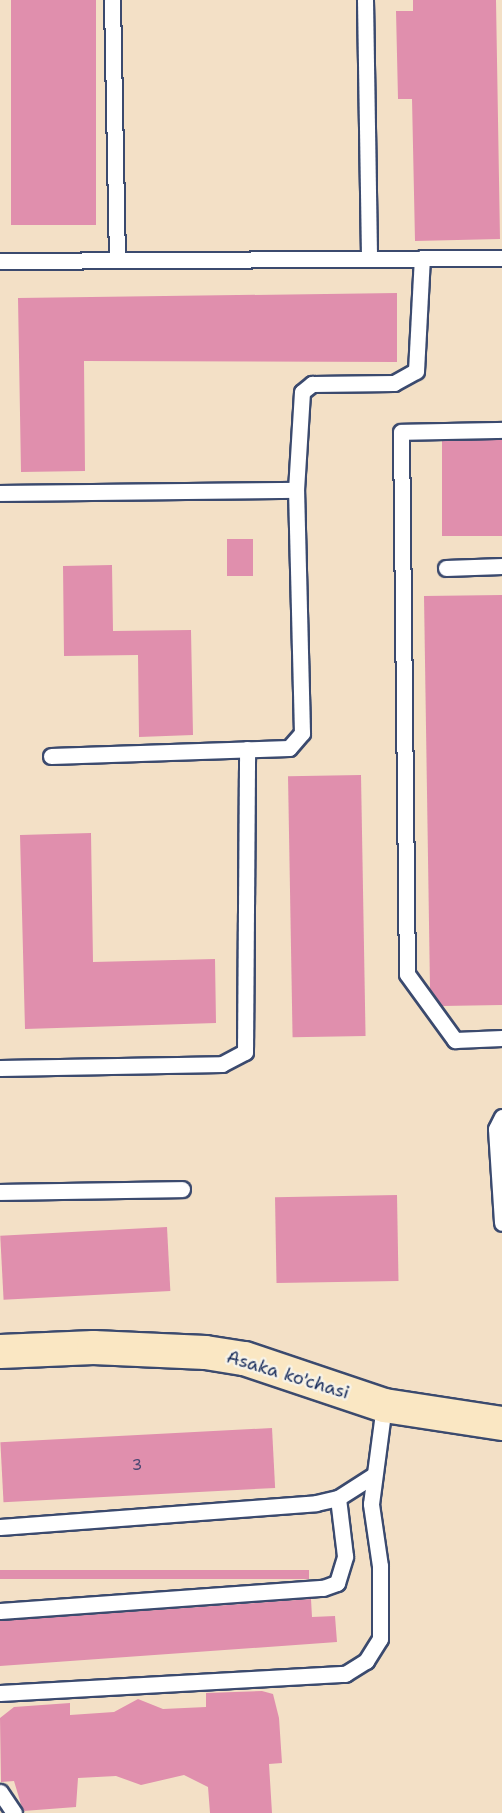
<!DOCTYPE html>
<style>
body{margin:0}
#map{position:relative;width:502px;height:1813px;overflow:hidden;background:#f3e0c6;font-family:"Shantell Sans",sans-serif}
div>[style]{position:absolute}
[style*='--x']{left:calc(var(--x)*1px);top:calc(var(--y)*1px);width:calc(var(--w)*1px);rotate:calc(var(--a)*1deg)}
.building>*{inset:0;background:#e08fad;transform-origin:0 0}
.roads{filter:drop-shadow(2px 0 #3b4a6e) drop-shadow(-2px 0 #3b4a6e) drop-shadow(0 2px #3b4a6e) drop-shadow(0 -2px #3b4a6e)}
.lane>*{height:15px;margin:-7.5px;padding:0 7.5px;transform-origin:7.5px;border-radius:7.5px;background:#fff}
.secondary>*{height:33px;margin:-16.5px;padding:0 16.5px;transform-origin:16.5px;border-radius:16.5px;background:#fae7c3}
span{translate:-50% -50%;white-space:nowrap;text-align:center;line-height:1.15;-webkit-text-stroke:5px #f7f3e8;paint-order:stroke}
.number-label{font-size:15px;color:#4c4772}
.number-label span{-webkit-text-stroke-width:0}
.street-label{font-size:18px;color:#1b2f5e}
</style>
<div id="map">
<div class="building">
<div style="left:11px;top:0;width:85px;height:225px"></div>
<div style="clip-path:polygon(413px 0,496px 0,500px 239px,415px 241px,412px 99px,398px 99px,396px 11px,413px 11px)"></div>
<div style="clip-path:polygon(397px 293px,397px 362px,84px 361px,85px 471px,21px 472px,18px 298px)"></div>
<div style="left:502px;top:440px;width:96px;height:60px;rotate:90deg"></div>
<div style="left:227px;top:539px;width:26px;height:37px"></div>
<div style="clip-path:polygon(112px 565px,113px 631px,191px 630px,193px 735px,139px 737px,138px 655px,64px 656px,63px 566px)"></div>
<div style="clip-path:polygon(502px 595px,502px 1005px,442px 1006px,430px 989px,424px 596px)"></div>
<div style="left:361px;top:775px;width:261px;height:73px;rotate:89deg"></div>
<div style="clip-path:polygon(91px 833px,93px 962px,215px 959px,216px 1023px,25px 1029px,20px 835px)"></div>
<div style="left:397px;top:1195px;width:86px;height:122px;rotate:89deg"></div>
<div style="left:167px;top:1227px;width:64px;height:167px;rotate:87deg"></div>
<div style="left:272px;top:1428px;width:60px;height:272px;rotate:87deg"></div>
<div style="left:309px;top:1570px;width:9px;height:310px;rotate:90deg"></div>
<div style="clip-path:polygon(311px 1599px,312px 1617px,335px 1616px,337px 1642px,0 1666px,0 1621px)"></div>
<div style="clip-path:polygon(262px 1691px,273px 1694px,279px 1718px,282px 1763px,269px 1764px,272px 1813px,210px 1813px,208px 1787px,184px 1775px,141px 1785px,116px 1776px,78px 1778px,76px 1807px,23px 1811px,14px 1781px,1px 1782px,0 1718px,14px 1707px,70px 1703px,70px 1715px,114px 1712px,138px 1699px,163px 1709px,206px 1707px,206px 1693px)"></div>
</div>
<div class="roads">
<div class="lane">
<div style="--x:112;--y:0;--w:260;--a:88.9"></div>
<div style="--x:365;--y:0;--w:258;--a:89.1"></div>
<div style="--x:0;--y:261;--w:502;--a:-0.34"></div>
<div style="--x:502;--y:430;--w:101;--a:178.9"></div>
<div style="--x:401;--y:432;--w:542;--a:89.37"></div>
<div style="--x:407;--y:974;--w:82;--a:54"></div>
<div style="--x:455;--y:1040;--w:47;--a:-2.4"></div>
<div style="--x:0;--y:493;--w:296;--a:-0.6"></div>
<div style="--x:296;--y:490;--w:98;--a:-86.5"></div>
<div style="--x:302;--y:392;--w:13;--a:-39"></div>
<div style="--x:312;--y:384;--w:82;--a:-0.7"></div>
<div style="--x:394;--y:383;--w:25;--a:-29"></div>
<div style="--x:416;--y:371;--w:113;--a:-87"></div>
<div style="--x:446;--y:568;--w:56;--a:-2"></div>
<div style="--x:51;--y:756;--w:238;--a:-1.9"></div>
<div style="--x:289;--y:748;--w:20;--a:-49"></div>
<div style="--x:302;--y:733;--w:243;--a:-91.4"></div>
<div style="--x:0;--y:1068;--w:222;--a:-1"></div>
<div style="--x:222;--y:1064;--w:26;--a:-28"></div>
<div style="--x:245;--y:1052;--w:303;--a:-89.6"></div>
<div style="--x:502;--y:1117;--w:13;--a:117"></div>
<div style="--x:496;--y:1129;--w:94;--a:86.3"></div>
<div style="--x:0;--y:1192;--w:182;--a:-0.9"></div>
<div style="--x:0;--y:1527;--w:317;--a:-4.3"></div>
<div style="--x:316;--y:1503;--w:23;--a:-13"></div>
<div style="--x:338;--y:1498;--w:43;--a:-32.6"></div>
<div style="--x:0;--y:1611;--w:324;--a:-4.1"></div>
<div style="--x:323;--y:1588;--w:15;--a:-20"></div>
<div style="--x:337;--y:1583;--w:28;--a:-73"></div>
<div style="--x:345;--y:1556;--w:58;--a:-96.9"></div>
<div style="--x:0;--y:1693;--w:346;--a:-3.2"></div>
<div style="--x:345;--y:1674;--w:25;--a:-32"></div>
<div style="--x:366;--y:1661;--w:26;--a:-58"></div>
<div style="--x:380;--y:1639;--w:73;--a:-90"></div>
<div style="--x:380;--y:1566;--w:63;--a:-98.3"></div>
<div style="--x:371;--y:1504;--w:100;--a:-82.5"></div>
<div style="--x:0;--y:1792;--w:25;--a:56"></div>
</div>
<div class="secondary">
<div style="--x:0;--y:1351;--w:93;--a:-2.5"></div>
<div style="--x:93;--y:1347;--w:112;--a:2.6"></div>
<div style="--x:205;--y:1352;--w:39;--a:9"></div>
<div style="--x:244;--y:1358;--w:148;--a:18.6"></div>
<div style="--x:384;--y:1405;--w:119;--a:8.7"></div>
</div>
</div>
<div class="number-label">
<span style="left:137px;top:1466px">3</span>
</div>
<div class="street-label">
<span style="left:288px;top:1375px;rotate:17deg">Asaka ko'chasi</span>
</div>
</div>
